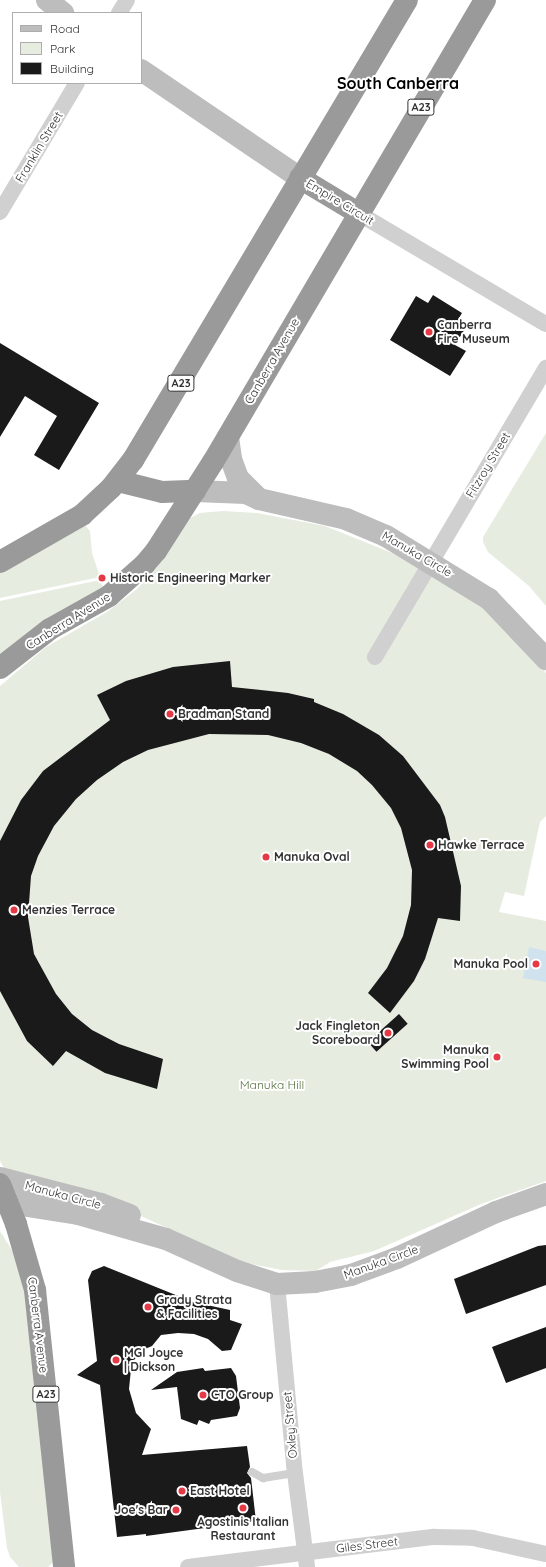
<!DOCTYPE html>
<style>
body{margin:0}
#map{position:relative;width:546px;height:1567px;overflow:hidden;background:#fff;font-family:Quicksand,sans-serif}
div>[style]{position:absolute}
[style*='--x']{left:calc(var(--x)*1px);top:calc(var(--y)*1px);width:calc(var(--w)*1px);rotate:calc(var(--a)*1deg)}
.green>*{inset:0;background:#e6ecdf}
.water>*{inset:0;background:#cfe2ee}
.building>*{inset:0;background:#1a1a1a;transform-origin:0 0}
.lane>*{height:8px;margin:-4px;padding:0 4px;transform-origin:4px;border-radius:4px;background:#d0d0d0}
.street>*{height:16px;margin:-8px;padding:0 8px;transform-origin:8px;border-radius:8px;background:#d0d0d0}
.secondary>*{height:22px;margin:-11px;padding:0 11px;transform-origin:11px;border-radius:11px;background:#bdbdbd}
.highway>*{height:22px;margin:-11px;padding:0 11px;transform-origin:11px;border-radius:11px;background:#9a9a9a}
.dots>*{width:11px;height:11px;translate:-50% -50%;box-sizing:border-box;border:2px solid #fff;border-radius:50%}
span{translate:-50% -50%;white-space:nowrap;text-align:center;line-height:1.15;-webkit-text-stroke:4px #fff;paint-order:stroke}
.shield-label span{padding:1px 3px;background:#fff;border:1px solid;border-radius:3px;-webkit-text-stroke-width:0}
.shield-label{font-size:11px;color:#333;font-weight:700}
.street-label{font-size:12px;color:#333}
.poi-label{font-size:12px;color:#333;font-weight:700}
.left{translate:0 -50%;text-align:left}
.right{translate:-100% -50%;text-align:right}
.park-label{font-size:12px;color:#56703f}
.district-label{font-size:16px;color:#000;font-weight:700}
.legend{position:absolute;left:12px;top:12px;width:130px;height:72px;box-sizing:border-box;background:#fff;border:1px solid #adadad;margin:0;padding:5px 7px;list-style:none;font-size:12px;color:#333}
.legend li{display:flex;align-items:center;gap:8px;height:20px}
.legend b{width:20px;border:1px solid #adadad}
</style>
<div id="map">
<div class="green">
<div style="clip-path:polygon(546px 433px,546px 606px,529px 586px,488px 552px,483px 542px,483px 537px)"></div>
<div style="clip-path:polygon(223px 511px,257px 513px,325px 526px,397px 555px,476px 600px,518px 639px,546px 673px,546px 816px,540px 822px,524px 896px,505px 892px,499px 912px,546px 921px,546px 1181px,481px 1204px,374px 1251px,330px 1262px,316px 1271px,282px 1270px,242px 1262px,132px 1212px,4px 1168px,0 1161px,0 686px,46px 647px,107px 612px,137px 589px,155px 570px,190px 518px,200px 513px)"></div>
<div style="clip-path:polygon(84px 524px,90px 531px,92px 553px,100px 577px,0 598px,0 572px)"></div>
<div style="clip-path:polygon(100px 580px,103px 587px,0 659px,0 601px)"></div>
<div style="clip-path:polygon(0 1231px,15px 1255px,24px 1278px,53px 1562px,48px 1567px,19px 1567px,10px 1557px,7px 1548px,0 1492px)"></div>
</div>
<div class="water">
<div style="clip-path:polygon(529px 947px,546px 951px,546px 982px,523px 978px)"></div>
</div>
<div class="building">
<div style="clip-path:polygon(433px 295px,462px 313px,459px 318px,468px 324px,455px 345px,466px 351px,450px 376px,390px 340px,416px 296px,428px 303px)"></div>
<div style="clip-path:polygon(0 343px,99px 403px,59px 470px,34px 455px,57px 416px,25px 396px,0 437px)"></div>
<div style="clip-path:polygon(230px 661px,232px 687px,288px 693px,314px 699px,314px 702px,343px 714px,379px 735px,403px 756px,440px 805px,445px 817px,461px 886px,460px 921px,438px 918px,425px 959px,414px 981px,390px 1013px,368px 993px,387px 968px,403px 936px,411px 905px,412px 870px,401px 828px,391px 808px,372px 785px,357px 771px,329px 754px,301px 743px,268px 735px,209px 734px,148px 750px,123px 762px,97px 780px,76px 799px,54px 826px,38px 856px,31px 876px,28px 917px,34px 954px,56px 994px,72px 1014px,92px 1030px,119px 1044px,163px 1059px,157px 1089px,105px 1073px,66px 1051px,53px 1066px,27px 1041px,0 991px,0 841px,21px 800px,43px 771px,110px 720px,97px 695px,126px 681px,173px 667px)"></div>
<div style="left:399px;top:1014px;width:13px;height:42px;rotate:48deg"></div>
<div style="clip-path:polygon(546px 1245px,546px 1285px,466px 1314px,454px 1279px,538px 1246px)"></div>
<div style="clip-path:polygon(104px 1266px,193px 1302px,230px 1310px,230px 1320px,242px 1324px,231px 1350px,222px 1351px,208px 1339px,194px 1334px,178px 1333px,161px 1335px,152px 1346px,138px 1352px,131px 1369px,129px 1389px,136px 1413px,151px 1429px,142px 1455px,247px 1446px,250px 1467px,247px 1473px,251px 1478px,256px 1521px,146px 1536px,146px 1534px,117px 1537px,100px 1385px,77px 1375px,97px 1361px,88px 1280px,92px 1271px)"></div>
<div style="clip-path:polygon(546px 1327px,546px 1368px,506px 1383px,492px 1347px)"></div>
<div style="clip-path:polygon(203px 1368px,205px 1371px,231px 1368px,236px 1376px,240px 1408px,237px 1416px,211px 1420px,209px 1424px,199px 1420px,197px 1425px,181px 1419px,177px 1387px,151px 1390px,177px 1372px)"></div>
</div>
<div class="lane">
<div style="--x:252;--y:1472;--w:13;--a:29"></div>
<div style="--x:263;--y:1478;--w:32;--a:-9"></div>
</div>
<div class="street">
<div style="--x:119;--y:13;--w:15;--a:-58"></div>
<div style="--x:0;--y:212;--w:150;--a:-59.2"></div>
<div style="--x:358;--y:213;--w:218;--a:30.6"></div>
<div style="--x:375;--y:657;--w:336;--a:-59.4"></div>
<div style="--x:277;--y:1284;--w:190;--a:84.6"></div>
<div style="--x:295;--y:1473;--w:95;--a:82.7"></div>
<div style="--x:188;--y:1567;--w:248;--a:-7"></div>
<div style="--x:434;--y:1537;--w:39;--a:1"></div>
<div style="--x:473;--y:1538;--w:75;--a:12.4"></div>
</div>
<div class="secondary">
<div style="--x:47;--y:0;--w:21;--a:39"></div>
<div style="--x:141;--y:70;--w:192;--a:34.2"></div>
<div style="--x:228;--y:437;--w:22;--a:82"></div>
<div style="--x:231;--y:459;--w:20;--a:70"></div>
<div style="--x:238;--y:478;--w:28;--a:45"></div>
<div style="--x:195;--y:491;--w:51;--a:2.2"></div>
<div style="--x:246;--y:493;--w:14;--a:25"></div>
<div style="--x:259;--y:499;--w:89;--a:12.9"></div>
<div style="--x:346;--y:519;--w:43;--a:23"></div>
<div style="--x:386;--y:536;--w:121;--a:31.5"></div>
<div style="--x:489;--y:599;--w:83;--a:46.5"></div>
<div style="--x:0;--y:1178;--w:104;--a:14.4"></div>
<div style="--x:101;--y:1204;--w:31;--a:21"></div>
<div style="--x:8;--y:1203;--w:71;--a:8.9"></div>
<div style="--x:78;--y:1214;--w:91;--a:15.9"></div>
<div style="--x:166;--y:1239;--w:78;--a:24.3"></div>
<div style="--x:237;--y:1271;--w:42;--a:18"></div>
<div style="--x:277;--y:1284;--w:38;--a:-3"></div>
<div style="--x:315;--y:1282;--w:37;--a:-11"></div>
<div style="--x:351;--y:1275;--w:49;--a:-20.3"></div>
<div style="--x:397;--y:1258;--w:109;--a:-24.9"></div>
<div style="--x:496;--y:1212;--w:53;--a:-19.8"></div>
</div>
<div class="highway">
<div style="--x:300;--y:178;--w:68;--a:31.1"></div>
<div style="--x:118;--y:481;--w:45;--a:14"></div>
<div style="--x:162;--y:492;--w:33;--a:-2"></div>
<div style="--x:0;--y:562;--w:95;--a:-29.8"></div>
<div style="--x:82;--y:515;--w:40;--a:-43"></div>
<div style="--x:111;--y:488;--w:36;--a:-52"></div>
<div style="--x:133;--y:460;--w:535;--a:-59.22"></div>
<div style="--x:0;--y:668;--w:63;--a:-38"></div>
<div style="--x:50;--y:629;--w:68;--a:-29.2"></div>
<div style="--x:109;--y:596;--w:48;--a:-41.6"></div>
<div style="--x:145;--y:564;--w:17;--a:-50"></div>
<div style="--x:156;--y:551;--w:106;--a:-57.4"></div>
<div style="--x:213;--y:462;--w:536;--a:-59.51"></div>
<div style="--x:0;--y:1184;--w:43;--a:68.2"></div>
<div style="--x:16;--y:1224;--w:69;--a:73.9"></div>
<div style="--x:35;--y:1290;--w:279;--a:84"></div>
</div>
<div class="dots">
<div style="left:429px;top:332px;background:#e63946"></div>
<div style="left:102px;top:578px;background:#e63946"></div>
<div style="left:170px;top:714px;background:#e63946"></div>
<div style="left:430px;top:845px;background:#e63946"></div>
<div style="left:266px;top:857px;background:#e63946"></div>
<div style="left:14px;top:910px;background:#e63946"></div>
<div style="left:536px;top:964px;background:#e63946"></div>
<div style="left:388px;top:1033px;background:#e63946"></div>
<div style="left:497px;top:1057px;background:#e63946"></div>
<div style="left:148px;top:1307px;background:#e63946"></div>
<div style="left:116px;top:1360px;background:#e63946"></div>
<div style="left:203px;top:1395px;background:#e63946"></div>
<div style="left:182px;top:1491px;background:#e63946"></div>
<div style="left:243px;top:1508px;background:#e63946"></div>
<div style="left:176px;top:1510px;background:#e63946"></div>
</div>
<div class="shield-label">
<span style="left:421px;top:107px">A23</span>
<span style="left:181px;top:383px">A23</span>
<span style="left:46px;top:1394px">A23</span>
</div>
<div class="street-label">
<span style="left:39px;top:147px;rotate:-59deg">Franklin Street</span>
<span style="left:340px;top:202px;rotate:31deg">Empire Circuit</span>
<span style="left:272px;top:361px;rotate:-60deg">Canberra Avenue</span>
<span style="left:488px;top:465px;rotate:-59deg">Fitzroy Street</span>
<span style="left:417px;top:554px;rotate:30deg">Manuka Circle</span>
<span style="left:68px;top:621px;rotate:-32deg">Canberra Avenue</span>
<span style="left:63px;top:1195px;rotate:15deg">Manuka Circle</span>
<span style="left:381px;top:1262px;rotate:-20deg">Manuka Circle</span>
<span style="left:38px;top:1325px;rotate:83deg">Canberra Avenue</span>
<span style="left:290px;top:1425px;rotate:-95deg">Oxley Street</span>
<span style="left:367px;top:1545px;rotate:-7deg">Giles Street</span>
</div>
<div class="poi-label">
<span class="left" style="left:437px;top:332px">Canberra<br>Fire Museum</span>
<span class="left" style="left:110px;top:578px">Historic Engineering Marker</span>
<span class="left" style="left:178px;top:714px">Bradman Stand</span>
<span class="left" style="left:438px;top:845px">Hawke Terrace</span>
<span class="left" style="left:274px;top:857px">Manuka Oval</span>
<span class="left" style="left:22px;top:910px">Menzies Terrace</span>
<span class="right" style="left:528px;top:964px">Manuka Pool</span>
<span class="right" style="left:380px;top:1033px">Jack Fingleton<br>Scoreboard</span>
<span class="right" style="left:489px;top:1057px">Manuka<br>Swimming Pool</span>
<span class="left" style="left:156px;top:1307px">Grady Strata<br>&amp; Facilities</span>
<span class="left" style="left:124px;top:1360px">MGI Joyce<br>| Dickson</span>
<span class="left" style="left:211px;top:1395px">CTO Group</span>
<span class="left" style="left:190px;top:1491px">East Hotel</span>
<span class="right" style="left:168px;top:1510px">Joe's Bar</span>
<span style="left:243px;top:1529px">Agostinis Italian<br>Restaurant</span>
</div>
<div class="park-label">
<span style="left:272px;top:1085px">Manuka Hill</span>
</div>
<div class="district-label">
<span style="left:398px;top:83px">South Canberra</span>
</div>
<ul class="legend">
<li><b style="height:5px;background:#bdbdbd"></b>Road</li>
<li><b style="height:11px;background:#e6ecdf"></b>Park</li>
<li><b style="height:11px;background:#1a1a1a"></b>Building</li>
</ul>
</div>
